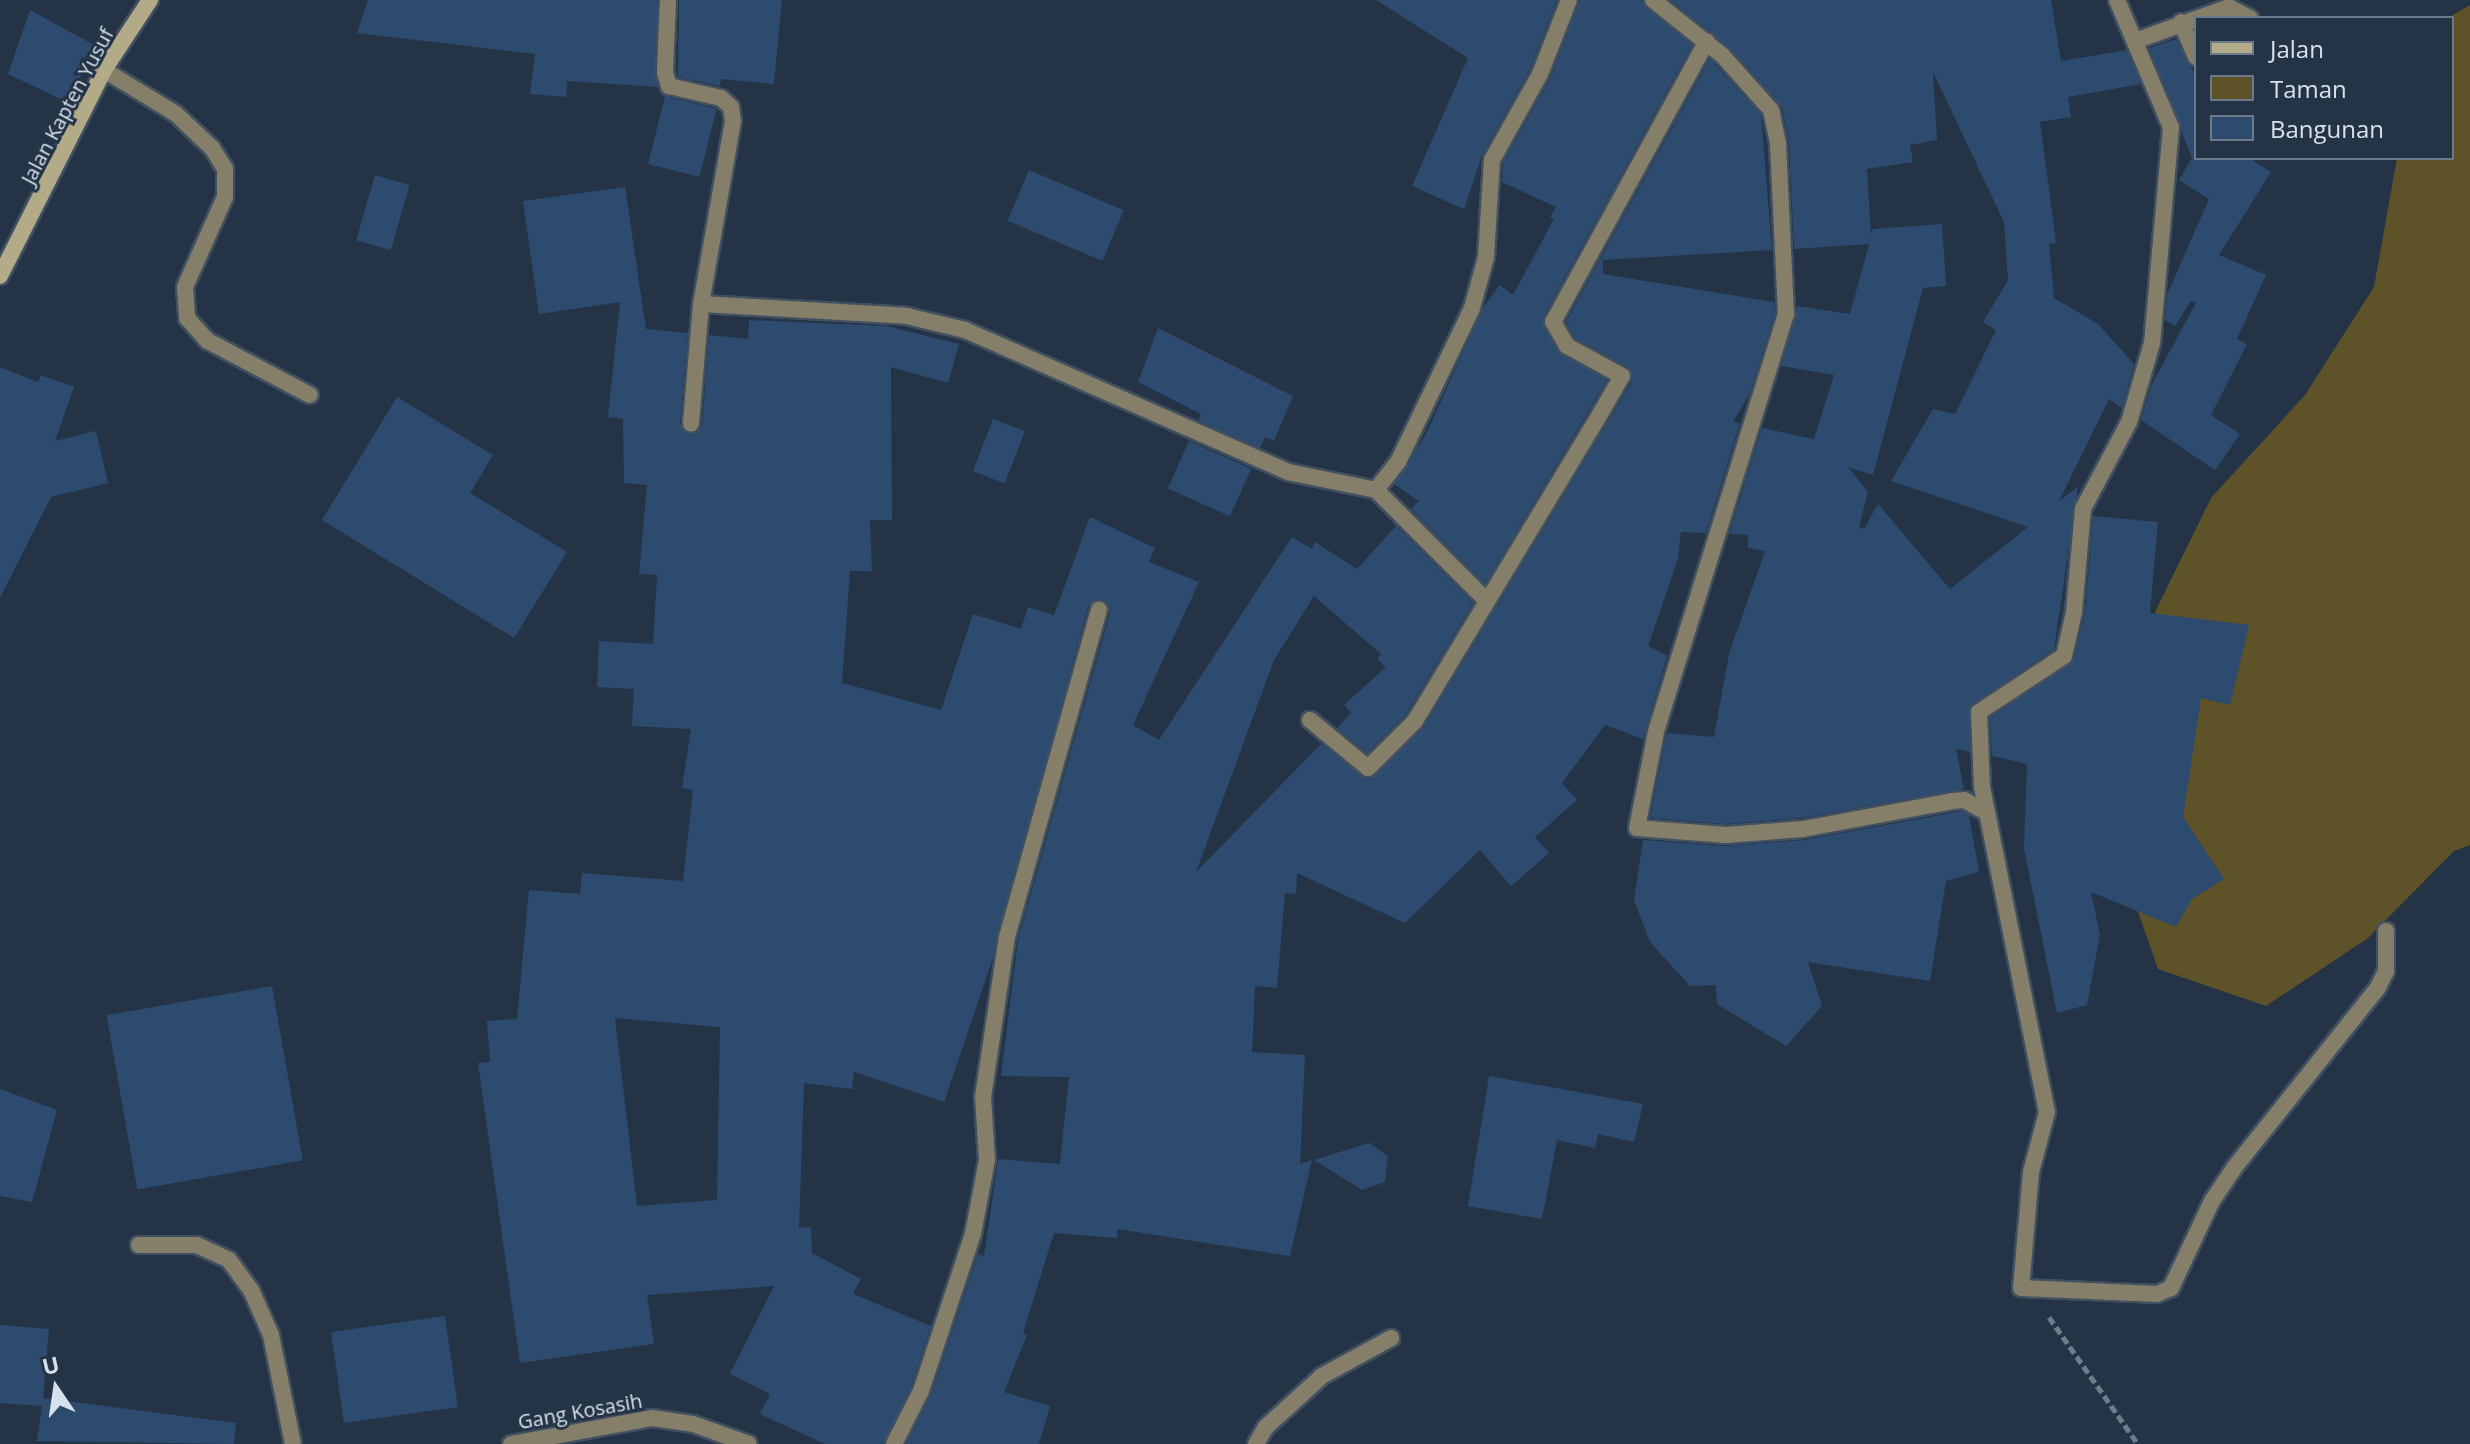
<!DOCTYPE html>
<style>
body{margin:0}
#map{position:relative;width:2470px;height:1444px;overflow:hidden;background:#243446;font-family:"Open Sans",sans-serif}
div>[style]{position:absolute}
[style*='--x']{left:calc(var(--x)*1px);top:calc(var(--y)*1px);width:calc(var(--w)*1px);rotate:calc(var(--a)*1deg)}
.green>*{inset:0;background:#5d5228}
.building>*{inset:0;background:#2d4b6f;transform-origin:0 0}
.path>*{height:5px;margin-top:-2.5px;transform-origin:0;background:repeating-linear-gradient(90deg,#6e7c8b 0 8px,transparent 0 12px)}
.roads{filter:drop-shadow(2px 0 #415061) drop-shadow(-2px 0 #415061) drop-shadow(0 2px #415061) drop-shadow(0 -2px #415061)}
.lane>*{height:16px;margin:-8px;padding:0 8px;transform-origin:8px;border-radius:8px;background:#857f6a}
.street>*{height:16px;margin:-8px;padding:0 8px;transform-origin:8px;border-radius:8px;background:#857f6a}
.secondary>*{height:16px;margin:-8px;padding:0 8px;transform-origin:8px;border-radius:8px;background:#b3aa88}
span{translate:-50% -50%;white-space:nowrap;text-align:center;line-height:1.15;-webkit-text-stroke:6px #243446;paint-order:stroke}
.street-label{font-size:20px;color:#d7e1ed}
.legend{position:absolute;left:2194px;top:16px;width:260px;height:144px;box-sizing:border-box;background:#243446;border:2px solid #6c7989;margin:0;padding:10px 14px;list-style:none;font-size:24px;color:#d7e1ed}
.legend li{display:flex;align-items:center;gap:16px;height:40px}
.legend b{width:40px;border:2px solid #6c7989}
.north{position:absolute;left:16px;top:1348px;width:80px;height:80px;-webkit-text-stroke:6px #243446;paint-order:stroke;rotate:347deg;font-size:22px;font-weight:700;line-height:32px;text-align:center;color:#d7e1ed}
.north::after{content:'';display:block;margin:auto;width:28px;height:36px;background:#d7e1ed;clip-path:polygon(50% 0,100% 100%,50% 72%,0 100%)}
</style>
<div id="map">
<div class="green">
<div style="clip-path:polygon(2470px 5px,2470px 845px,2454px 851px,2368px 938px,2266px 1006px,2158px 969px,2120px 860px,2128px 734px,2156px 610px,2211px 498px,2305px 395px,2374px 287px,2397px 158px,2452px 158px,2452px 18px,2448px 18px)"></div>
</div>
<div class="building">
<div style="clip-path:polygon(368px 0,657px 0,658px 87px,567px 81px,566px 97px,530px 94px,535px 54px,357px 33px)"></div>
<div style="clip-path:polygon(679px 0,782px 0,774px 84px,721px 79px,720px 86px,678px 77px)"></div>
<div style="clip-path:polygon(1376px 0,1557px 0,1530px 69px,1482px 155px,1464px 209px,1412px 186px,1468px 58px)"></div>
<div style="clip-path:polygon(1580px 0,1642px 0,1692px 45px,1543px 317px,1558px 352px,1607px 380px,1485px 584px,1411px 509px,1419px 501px,1394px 484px,1426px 434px,1484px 306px,1500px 285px,1513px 295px,1554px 219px,1550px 217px,1556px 207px,1502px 182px,1503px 163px,1550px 79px)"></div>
<div style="clip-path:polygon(evenodd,1671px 0,2051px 0,2061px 61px,2127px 50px,2141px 84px,2068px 97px,2071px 117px,2040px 122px,2056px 243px,2049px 244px,2054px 298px,2098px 324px,2134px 364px,2122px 408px,2109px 399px,2059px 501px,2078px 487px,2054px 649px,1970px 706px,1970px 752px,1956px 749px,1964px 789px,1802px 818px,1726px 824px,1650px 818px,1667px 733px,1714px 737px,1729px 654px,1765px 551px,1748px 548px,1748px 535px,1729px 534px,1762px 428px,1814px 439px,1834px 375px,1781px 366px,1797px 306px,1850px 314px,1869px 244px,1794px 249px,1789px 143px,1782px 107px,1730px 48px,1671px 0,1933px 72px,2004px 222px,2008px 280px,1983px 322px,1996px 330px,1955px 414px,1933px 409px,1891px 481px,2028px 527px,1950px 589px,1878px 504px,1864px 529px,1859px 527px,1868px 492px,1848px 467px,1873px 475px,1923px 288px,1946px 286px,1942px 224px,1873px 229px,1871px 234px,1867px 169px,1913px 162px,1910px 145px,1937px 140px,1933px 72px)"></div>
<div style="clip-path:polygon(30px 10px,94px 45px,69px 103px,8px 74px)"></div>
<div style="clip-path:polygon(2176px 39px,2196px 77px,2196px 158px,2249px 158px,2271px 172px,2219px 255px,2266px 275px,2237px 339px,2247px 344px,2211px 415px,2240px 434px,2215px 470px,2141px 420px,2152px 384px,2196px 303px,2191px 301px,2175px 326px,2165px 320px,2167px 295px,2209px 199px,2179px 180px,2192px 158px,2149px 48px)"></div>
<div style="clip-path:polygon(evenodd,1710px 59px,1761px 115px,1772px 250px,1603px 260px,1603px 274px,1774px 302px,1775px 313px,1750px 393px,1733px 422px,1740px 423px,1706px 533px,1681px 532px,1678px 559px,1648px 646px,1667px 656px,1643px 739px,1605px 725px,1562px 783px,1577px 800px,1535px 837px,1549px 853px,1511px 886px,1480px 850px,1405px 923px,1297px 873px,1296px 894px,1285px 893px,1277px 988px,1255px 986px,1252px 1052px,1305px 1055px,1300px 1164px,1312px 1160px,1290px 1256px,1117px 1229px,1117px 1238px,1054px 1233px,1023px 1333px,1027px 1335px,1004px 1392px,1050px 1406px,1039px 1444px,906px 1444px,931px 1395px,978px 1254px,984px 1256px,998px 1159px,1060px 1164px,1069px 1077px,1001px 1076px,1018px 939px,1110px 613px,1107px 603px,1097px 599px,1088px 607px,993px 958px,944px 1102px,854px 1072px,852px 1089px,804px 1083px,799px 1228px,811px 1227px,812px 1253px,861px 1279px,853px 1294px,931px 1326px,911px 1387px,883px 1444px,825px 1444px,760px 1414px,770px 1394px,730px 1374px,774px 1286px,647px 1295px,654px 1344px,520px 1363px,478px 1063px,490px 1062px,487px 1021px,517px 1019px,529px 890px,580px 894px,582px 873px,683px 881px,693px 790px,682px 788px,691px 729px,632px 726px,634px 689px,597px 687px,599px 641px,653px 644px,657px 575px,639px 574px,647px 485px,624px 483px,623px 419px,608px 417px,620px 302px,539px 314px,523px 201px,625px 187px,646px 329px,688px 333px,680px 423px,689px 435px,702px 425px,709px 335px,748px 339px,749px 320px,887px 326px,959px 344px,948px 383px,891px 367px,892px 520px,870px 520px,872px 571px,850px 571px,842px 683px,941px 710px,973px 614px,1021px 629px,1028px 607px,1054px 615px,1090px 517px,1155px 548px,1149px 562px,1199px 582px,1133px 725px,1159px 740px,1292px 537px,1312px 549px,1315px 542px,1357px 569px,1396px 526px,1473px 603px,1406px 714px,1367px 753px,1337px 728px,1351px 713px,1344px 705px,1386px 667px,1377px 659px,1381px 654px,1314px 596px,1274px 660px,1196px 872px,1321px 744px,1370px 779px,1424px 727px,1632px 382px,1628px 367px,1575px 338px,1566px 322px,1710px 59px,615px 1018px,720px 1027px,717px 1200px,637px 1206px,615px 1018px)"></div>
<div style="left:665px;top:96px;width:53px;height:70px;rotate:14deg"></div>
<div style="left:1029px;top:170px;width:103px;height:55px;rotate:23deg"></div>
<div style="left:375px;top:175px;width:36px;height:68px;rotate:16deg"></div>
<div style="clip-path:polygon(1158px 328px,1293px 396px,1274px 441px,1265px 437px,1260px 448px,1198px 421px,1201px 414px,1138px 382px)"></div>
<div style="clip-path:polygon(0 367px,38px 382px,41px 375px,74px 387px,55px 441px,96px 431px,108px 483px,51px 497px,0 598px)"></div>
<div style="clip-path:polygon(397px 397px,493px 455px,470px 493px,567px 552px,514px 638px,322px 520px)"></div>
<div style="left:993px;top:419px;width:34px;height:56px;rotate:21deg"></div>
<div style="left:1189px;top:441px;width:68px;height:52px;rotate:24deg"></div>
<div style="clip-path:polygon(2093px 516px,2158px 522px,2150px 613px,2249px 625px,2230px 705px,2201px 698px,2183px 817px,2224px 879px,2192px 899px,2176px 927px,2091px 892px,2100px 935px,2087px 1005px,2057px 1013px,2024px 849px,2027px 764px,1992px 756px,1990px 718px,2074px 659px,2085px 613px)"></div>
<div style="clip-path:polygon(1962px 811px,1969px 815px,1979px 872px,1946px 881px,1930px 981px,1808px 962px,1822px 1006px,1786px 1046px,1717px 1004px,1716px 985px,1690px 986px,1650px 942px,1634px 900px,1643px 840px,1725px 846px,1804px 840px)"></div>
<div style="left:272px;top:986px;width:177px;height:168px;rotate:80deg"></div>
<div style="clip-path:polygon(1489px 1076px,1643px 1104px,1634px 1142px,1598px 1134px,1595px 1148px,1557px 1140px,1542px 1219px,1468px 1206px)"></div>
<div style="clip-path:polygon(0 1089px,57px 1110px,32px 1202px,0 1196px)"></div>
<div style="clip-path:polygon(1369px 1143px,1388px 1156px,1385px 1182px,1362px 1190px,1314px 1160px)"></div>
<div style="left:445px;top:1316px;width:92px;height:115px;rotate:82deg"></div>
<div style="clip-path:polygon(0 1325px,49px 1329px,43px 1398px,236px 1423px,234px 1444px,37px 1441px,42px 1406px,0 1403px)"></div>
</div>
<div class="path">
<div style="--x:2049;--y:1317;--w:155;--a:55"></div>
</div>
<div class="roads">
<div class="lane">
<div style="--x:2181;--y:22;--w:38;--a:67"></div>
<div style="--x:104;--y:70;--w:84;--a:31.4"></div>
<div style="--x:176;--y:114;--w:50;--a:43.4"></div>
<div style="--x:212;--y:148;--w:25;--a:58"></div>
<div style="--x:225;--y:169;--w:28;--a:90"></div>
<div style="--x:225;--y:197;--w:98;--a:114"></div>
<div style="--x:185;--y:287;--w:31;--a:86"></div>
<div style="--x:187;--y:318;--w:31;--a:48"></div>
<div style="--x:208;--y:341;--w:115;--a:27.9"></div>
</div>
<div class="street">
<div style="--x:668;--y:0;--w:73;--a:92.4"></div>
<div style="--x:665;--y:73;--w:14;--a:73"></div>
<div style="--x:669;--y:86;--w:53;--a:13"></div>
<div style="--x:721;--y:98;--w:13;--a:42"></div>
<div style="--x:731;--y:107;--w:14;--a:82"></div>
<div style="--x:733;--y:121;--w:186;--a:99.9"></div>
<div style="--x:701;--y:304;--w:120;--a:94.8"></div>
<div style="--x:1653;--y:0;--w:88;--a:38.6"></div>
<div style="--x:1722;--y:55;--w:74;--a:48.3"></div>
<div style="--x:1771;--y:110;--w:35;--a:78"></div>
<div style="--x:1778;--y:144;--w:170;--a:87.3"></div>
<div style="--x:1786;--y:314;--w:433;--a:107.3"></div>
<div style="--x:1657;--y:727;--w:103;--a:101.2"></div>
<div style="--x:1637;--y:828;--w:89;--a:4.5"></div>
<div style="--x:1726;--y:835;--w:77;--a:-4.5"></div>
<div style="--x:1803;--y:829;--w:152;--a:-10.6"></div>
<div style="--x:1952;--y:801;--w:12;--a:-5"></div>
<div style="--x:1964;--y:800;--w:26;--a:29"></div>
<div style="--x:2117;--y:0;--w:138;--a:67"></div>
<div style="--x:2171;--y:127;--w:217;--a:95"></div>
<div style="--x:2152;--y:343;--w:82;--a:106.2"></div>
<div style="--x:2129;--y:422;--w:98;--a:117.9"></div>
<div style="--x:2083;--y:509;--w:103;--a:95"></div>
<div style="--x:2074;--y:612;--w:45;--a:102.8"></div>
<div style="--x:2064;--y:656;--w:102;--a:146.6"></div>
<div style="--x:1979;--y:712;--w:75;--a:87.7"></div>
<div style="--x:1982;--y:787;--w:331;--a:78.7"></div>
<div style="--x:2047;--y:1112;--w:62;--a:104.9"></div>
<div style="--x:2031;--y:1172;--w:116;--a:94.9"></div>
<div style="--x:2021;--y:1288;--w:136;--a:2.5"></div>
<div style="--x:2157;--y:1294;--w:15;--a:-23"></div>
<div style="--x:2171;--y:1288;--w:96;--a:-64.8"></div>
<div style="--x:2212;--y:1201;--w:40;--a:-56"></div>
<div style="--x:2234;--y:1168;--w:229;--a:-51.4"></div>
<div style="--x:2377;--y:989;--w:20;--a:-63"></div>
<div style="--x:2386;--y:971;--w:40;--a:-90"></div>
<div style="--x:2135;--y:41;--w:100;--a:-19.9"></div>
<div style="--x:2229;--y:7;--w:24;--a:28"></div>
<div style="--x:701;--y:304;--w:206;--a:3.3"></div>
<div style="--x:907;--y:316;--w:60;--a:13.6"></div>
<div style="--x:965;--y:330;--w:353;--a:23.7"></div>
<div style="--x:1288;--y:472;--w:90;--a:11.6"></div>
<div style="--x:1376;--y:490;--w:156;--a:45"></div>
<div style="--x:1376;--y:490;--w:36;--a:-52"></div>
<div style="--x:1398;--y:462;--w:171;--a:-64.3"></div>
<div style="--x:1472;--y:308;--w:53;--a:-74.6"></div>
<div style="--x:1486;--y:257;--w:97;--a:-86.5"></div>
<div style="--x:1492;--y:160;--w:98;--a:-60.8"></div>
<div style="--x:1540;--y:74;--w:79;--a:-68.6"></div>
<div style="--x:1310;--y:720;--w:75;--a:39.6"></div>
<div style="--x:1368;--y:768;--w:66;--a:-45"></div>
<div style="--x:1415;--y:721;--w:350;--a:-58.9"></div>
<div style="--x:1596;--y:421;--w:52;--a:-60"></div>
<div style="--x:1622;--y:376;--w:63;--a:-151.4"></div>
<div style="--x:1567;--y:346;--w:28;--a:-120"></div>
<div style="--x:1553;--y:322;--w:320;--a:-61.3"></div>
<div style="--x:139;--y:1245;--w:58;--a:0"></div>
<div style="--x:197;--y:1245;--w:35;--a:25"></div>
<div style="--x:229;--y:1260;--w:39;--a:54"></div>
<div style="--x:252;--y:1292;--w:47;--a:66.2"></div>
<div style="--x:271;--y:1335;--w:111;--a:78.6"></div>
<div style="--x:511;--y:1444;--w:143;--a:-10.4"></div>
<div style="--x:652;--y:1418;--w:41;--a:8.3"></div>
<div style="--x:693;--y:1424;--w:59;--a:19.7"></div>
<div style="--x:894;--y:1444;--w:59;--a:-63"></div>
<div style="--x:921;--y:1391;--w:165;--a:-71.7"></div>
<div style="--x:973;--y:1234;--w:75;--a:-79.3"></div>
<div style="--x:987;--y:1160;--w:63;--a:-93.6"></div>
<div style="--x:983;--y:1097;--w:162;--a:-81.5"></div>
<div style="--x:1007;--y:937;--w:340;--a:-74.3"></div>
<div style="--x:1256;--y:1444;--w:20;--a:-60"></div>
<div style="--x:1266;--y:1427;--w:76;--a:-42.3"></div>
<div style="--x:1322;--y:1376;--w:79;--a:-28.8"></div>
</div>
<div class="secondary">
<div style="--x:0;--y:276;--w:231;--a:-63.2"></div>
<div style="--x:104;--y:70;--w:84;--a:-56.7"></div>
</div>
</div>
<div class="street-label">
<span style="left:67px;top:106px;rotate:-62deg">Jalan Kapten Yusuf</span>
<span style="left:580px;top:1411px;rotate:-10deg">Gang Kosasih</span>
</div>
<ul class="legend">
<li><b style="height:10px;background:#b3aa88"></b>Jalan</li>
<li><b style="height:22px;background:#5d5228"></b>Taman</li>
<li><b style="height:22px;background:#2d4b6f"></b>Bangunan</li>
</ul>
<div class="north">U</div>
</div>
